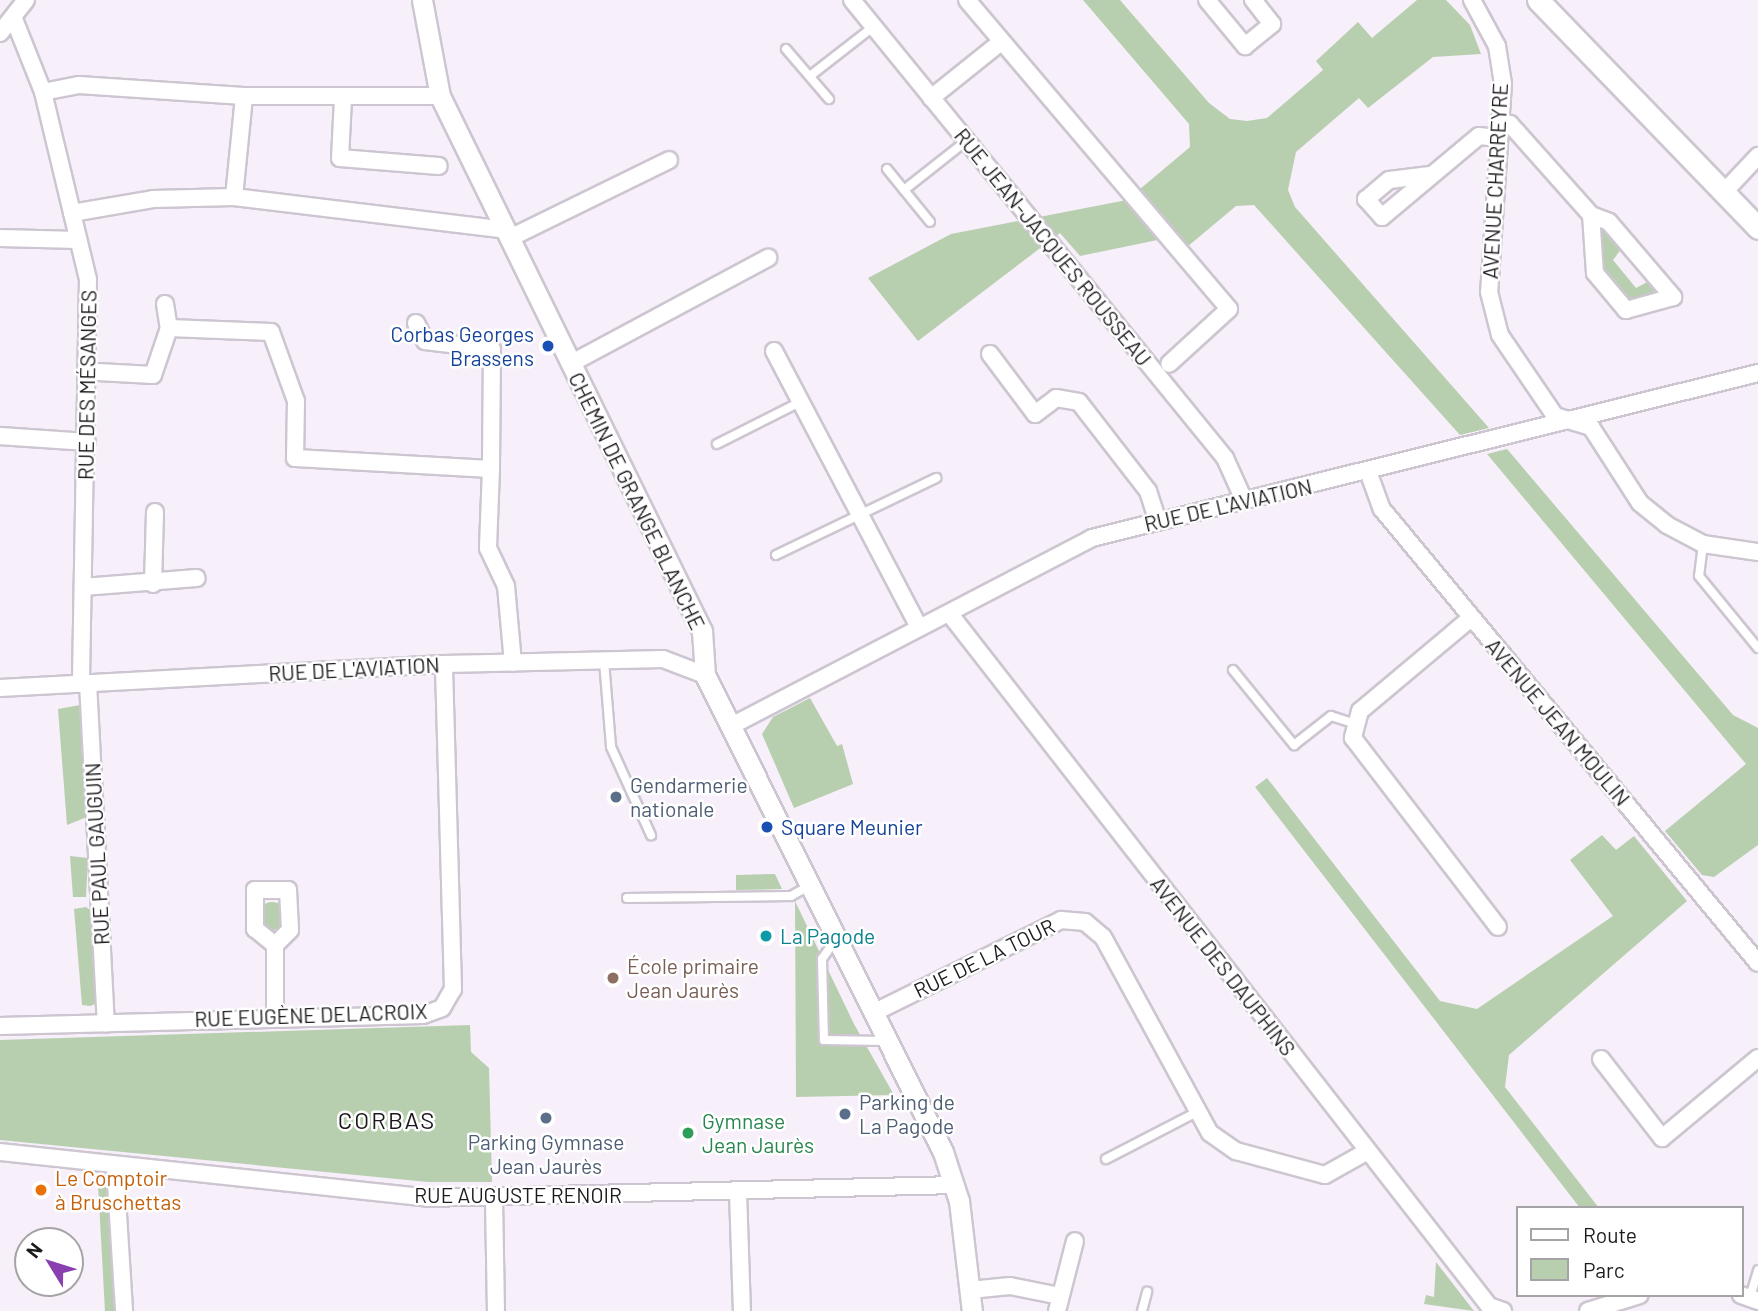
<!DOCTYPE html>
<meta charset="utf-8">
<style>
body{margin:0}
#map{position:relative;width:1758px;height:1311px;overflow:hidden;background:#f7effa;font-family:Barlow,sans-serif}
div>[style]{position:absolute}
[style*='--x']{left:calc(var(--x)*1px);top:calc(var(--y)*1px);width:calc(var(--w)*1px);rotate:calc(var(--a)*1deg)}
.green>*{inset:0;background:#b7cfaf}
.round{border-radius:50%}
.roads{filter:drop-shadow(2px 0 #cdc6d1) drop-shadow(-2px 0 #cdc6d1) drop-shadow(0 2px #cdc6d1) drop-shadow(0 -2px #cdc6d1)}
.service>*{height:8px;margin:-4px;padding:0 4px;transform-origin:4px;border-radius:4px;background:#fff}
.minor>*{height:16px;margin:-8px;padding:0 8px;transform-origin:8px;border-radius:8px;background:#fff}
.tertiary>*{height:19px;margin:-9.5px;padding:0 9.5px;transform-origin:9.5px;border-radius:9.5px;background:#fff}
.secondary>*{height:21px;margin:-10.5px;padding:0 10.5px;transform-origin:10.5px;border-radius:10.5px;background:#fff}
.dots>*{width:19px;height:19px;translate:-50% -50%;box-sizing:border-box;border:4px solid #fff;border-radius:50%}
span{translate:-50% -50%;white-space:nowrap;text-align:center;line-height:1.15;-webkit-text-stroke:5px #fff;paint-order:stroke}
.street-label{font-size:21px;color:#1d1a1e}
.transit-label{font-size:21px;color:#164399}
.right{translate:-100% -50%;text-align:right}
.left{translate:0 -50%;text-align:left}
.service-label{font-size:21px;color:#4e5e75}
.culture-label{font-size:21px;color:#0d838f}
.education-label{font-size:21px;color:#785e54}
.leisure-label{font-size:21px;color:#27864d}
.food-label{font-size:21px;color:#c56008}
.quarter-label{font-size:24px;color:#1d1a1e;letter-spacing:2px}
.legend{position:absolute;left:1516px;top:1206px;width:228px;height:91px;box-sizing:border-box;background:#fff;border:2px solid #a5a3a5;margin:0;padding:9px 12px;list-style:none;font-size:21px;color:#1d1a1e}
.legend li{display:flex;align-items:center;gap:14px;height:35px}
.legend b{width:35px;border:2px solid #a5a3a5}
.north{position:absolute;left:14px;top:1227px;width:70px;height:70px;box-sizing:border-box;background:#fff;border:2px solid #a5a3a5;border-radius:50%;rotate:308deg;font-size:19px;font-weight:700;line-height:28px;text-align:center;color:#1d1a1e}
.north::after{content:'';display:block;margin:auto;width:24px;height:32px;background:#8a3fb0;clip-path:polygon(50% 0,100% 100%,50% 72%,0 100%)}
</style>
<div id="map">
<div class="green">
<div style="clip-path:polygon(1083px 0,1120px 0,1209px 103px,1230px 119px,1247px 121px,1267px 118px,1323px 70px,1316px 61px,1358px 22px,1372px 38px,1417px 0,1446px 0,1470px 25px,1481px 54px,1433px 57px,1368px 108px,1359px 98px,1296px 152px,1288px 190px,1295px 207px,1489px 428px,1460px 435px,1254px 205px,1236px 206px,1187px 247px,1177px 236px,1080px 256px,1060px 233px,918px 341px,868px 278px,951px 234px,1127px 200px,1190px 147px,1189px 124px)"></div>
<div style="clip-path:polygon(1603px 226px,1622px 248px,1613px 260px,1636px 288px,1651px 280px,1657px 295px,1631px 305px,1603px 274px,1597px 233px)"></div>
<div style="clip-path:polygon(1507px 449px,1733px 715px,1758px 728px,1758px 845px,1714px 877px,1702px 875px,1665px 831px,1746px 764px,1487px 454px)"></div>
<div style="clip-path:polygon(810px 698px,837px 746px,842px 744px,853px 784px,794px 808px,762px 734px,773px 717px)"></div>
<div style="clip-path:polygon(80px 705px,87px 817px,67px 825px,58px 709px)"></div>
<div style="clip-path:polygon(1267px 778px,1440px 1001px,1477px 1009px,1613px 916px,1570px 860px,1602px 835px,1616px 850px,1634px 836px,1687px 901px,1509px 1055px,1505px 1087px,1599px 1208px,1580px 1208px,1255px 787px)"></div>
<div style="clip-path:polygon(70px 856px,88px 858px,86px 897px,73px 897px)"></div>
<div style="clip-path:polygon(775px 874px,782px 889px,736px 890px,736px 875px)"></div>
<div style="clip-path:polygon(795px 901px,854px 1024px,894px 1095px,796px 1097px)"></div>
<div class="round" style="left:258px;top:902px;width:28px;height:28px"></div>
<div style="clip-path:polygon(86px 907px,92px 911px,98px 1003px,90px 1006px,82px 1005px,74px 909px)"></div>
<div style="clip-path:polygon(470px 1025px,471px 1052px,489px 1068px,492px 1182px,428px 1182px,0 1140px,0 1040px)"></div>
<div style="clip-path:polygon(98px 1184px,108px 1184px,117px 1311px,105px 1311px)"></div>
<div style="clip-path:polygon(1436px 1262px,1474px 1311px,1424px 1304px,1426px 1295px,1434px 1297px)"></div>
</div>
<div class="roads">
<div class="service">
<div style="--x:786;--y:49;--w:66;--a:49.3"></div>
<div style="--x:810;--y:76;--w:80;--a:-37.9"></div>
<div style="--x:887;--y:169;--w:68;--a:50.9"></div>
<div style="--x:904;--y:190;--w:79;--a:-38.3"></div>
<div style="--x:717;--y:444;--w:93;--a:-26.8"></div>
<div style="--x:1703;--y:544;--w:32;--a:97"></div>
<div style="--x:1699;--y:576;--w:93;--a:50.7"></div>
<div style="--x:776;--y:555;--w:178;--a:-25.7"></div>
<div style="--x:604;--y:661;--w:86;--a:85.3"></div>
<div style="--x:611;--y:747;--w:97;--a:65.6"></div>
<div style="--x:1233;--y:670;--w:97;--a:50.9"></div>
<div style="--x:1294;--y:745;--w:47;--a:-38.1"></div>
<div style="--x:1331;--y:716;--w:22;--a:18"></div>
<div style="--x:627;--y:898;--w:164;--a:-0.7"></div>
<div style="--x:791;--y:896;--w:21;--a:-29"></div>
<div style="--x:836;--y:939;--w:24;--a:125"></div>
<div style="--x:822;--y:959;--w:81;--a:88.6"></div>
<div style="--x:824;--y:1040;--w:61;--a:0.9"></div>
<div style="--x:1106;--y:1159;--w:100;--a:-27.3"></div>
<div style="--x:1750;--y:1297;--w:28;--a:-73"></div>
<div style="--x:1142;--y:1311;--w:20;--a:-75"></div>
</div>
<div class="minor">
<div style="--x:852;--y:0;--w:591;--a:50.84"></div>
<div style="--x:1225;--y:458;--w:46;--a:65.7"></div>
<div style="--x:967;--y:0;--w:405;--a:49.7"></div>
<div style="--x:1229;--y:309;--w:81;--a:137.5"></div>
<div style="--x:1207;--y:0;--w:60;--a:50.4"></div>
<div style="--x:1245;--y:46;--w:35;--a:-39"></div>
<div style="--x:1272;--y:24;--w:31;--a:-128"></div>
<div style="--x:1472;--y:0;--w:52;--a:61.5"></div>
<div style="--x:1497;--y:46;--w:37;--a:81"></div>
<div style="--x:1503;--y:83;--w:209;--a:93.8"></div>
<div style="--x:1489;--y:292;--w:44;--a:75.7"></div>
<div style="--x:1500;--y:335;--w:98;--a:55.8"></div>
<div style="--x:1555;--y:416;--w:38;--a:17"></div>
<div style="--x:1591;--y:427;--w:90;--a:57.2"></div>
<div style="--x:1640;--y:503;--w:35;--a:39"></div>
<div style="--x:1667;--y:525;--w:41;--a:27.8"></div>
<div style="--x:1703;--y:544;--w:56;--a:8.3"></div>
<div style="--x:14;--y:19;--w:79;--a:68.3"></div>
<div style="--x:43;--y:92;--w:192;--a:76.5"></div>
<div style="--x:88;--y:279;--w:405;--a:91"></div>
<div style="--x:0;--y:33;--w:42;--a:-51.8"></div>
<div style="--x:43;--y:92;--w:37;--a:-11"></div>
<div style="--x:79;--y:85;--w:165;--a:3.8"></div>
<div style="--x:244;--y:96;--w:196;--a:0"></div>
<div style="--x:931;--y:98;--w:90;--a:-38.7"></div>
<div style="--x:343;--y:99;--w:59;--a:92.9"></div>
<div style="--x:340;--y:158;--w:99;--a:4.6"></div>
<div style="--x:1500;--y:122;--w:10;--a:11"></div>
<div style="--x:1510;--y:124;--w:122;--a:48.3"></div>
<div style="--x:1591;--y:215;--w:19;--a:21"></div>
<div style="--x:1609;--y:222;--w:99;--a:49.5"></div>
<div style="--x:1673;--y:297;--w:49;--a:164.5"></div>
<div style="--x:1626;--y:310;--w:48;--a:-130"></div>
<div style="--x:1595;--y:273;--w:58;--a:-93.9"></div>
<div style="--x:1430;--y:175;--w:41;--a:173"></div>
<div style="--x:1389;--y:180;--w:30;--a:140"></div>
<div style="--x:1366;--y:199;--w:24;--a:48"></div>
<div style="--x:1382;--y:217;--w:126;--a:-39.9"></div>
<div style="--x:1479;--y:136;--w:20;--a:6"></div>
<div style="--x:1726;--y:190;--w:47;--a:-46.7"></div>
<div style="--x:234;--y:197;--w:101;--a:-84.3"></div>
<div style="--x:72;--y:213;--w:82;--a:-9.8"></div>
<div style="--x:153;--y:199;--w:81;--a:-1.4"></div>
<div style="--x:234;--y:197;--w:274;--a:6.9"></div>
<div style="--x:0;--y:238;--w:78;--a:1.5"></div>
<div style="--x:510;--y:238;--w:177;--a:-26.1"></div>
<div style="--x:165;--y:304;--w:24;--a:81"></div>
<div style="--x:416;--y:323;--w:20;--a:63"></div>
<div style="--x:425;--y:341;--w:67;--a:6.8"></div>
<div style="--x:492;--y:349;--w:120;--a:90.5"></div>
<div style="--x:774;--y:351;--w:312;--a:62.3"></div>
<div style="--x:990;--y:354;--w:75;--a:53.1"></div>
<div style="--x:1035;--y:414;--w:26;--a:-37"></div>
<div style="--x:1056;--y:398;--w:23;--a:10"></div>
<div style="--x:1079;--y:402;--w:113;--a:52.2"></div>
<div style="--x:1148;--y:491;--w:32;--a:72"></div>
<div style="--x:570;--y:364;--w:225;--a:-28.2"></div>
<div style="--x:98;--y:372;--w:55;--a:3.1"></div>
<div style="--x:153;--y:375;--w:50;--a:-71.2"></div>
<div style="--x:169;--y:328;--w:102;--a:2.2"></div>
<div style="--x:271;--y:332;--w:73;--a:70.1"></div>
<div style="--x:296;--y:401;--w:57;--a:91"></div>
<div style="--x:295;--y:458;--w:196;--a:3.2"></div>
<div style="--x:491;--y:469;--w:79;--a:92.2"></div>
<div style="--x:488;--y:548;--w:42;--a:64.7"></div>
<div style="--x:506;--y:586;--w:77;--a:84.8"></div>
<div style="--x:0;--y:436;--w:87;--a:3.9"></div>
<div style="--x:1369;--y:474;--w:37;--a:70"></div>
<div style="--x:1382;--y:509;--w:589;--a:50.37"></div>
<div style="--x:153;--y:584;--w:72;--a:-88.4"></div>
<div style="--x:83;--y:587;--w:114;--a:-4.5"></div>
<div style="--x:949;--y:613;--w:879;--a:52.07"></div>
<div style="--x:1489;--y:1306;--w:15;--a:20"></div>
<div style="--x:1471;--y:618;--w:145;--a:140"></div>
<div style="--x:1360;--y:711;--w:28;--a:105"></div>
<div style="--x:1353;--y:738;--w:238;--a:52.5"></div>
<div style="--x:88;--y:683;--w:341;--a:87"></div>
<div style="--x:0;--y:688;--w:445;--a:-3.1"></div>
<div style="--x:444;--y:664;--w:219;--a:-1.3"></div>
<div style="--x:663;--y:659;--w:45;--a:20.9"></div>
<div style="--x:733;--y:725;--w:405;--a:-27.5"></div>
<div style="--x:1092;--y:538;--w:686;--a:-13.91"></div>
<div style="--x:255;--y:890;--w:33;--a:0"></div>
<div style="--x:288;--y:890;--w:40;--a:87.1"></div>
<div style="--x:290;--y:930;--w:21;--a:135"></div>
<div style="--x:275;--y:945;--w:26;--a:-141"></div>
<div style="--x:255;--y:929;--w:39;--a:-90"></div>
<div style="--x:275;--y:945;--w:69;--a:90"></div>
<div style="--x:875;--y:1012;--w:208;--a:-26.3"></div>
<div style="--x:1061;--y:920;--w:24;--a:5"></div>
<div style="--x:1085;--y:922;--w:23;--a:40"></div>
<div style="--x:1103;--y:937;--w:223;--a:61.4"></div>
<div style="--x:1210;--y:1133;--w:32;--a:35"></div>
<div style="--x:1236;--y:1151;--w:92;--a:15.1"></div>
<div style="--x:1325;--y:1175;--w:49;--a:-29.2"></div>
<div style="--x:0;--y:1026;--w:423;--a:-1.5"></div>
<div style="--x:423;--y:1015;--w:20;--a:-20"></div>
<div style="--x:442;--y:1008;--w:22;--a:-60"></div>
<div style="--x:453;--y:989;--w:325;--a:-91.6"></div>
<div style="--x:1601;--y:1059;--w:100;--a:52.3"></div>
<div style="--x:1662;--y:1138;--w:125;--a:-39.8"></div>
<div style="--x:0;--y:1152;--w:430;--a:6.1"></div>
<div style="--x:428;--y:1198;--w:527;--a:-1.41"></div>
<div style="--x:115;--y:1167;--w:144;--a:86.4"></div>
<div style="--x:738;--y:1192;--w:119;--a:88.1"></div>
<div style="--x:494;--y:1199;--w:112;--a:89"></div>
<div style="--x:970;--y:1290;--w:40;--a:-5.7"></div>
<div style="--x:1010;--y:1286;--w:51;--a:11.3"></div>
<div style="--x:1741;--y:1295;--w:18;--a:19"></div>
<div style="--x:1057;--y:1311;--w:72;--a:-75.6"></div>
<div style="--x:1588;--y:1311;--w:54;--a:-17.1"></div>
</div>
<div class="tertiary">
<div style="--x:422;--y:0;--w:98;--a:79.4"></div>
<div style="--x:440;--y:96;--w:596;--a:63.91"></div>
<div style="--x:702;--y:631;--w:44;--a:86.1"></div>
<div style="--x:705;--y:675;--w:533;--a:63.48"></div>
<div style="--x:943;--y:1152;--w:52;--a:71.9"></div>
<div style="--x:959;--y:1201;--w:111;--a:83.3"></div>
</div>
<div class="secondary">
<div style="--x:1538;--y:0;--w:317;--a:46"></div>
</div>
</div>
<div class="dots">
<div style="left:548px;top:346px;background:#1a4fb4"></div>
<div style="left:616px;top:797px;background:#5c6f8a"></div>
<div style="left:767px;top:827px;background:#1a4fb4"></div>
<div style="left:766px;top:936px;background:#0f9aa8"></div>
<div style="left:613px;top:978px;background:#8d6e63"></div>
<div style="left:845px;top:1114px;background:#5c6f8a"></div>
<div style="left:546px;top:1118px;background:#5c6f8a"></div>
<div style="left:688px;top:1133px;background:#2e9e5b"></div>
<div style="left:41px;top:1190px;background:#e8710a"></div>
</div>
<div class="street-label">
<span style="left:1495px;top:181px;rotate:-87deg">AVENUE CHARREYRE</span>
<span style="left:1053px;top:247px;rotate:51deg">RUE JEAN-JACQUES ROUSSEAU</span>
<span style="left:87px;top:385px;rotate:-89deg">RUE DES MÉSANGES</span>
<span style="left:637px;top:501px;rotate:64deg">CHEMIN DE GRANGE BLANCHE</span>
<span style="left:1228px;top:505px;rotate:-13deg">RUE DE L'AVIATION</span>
<span style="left:354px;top:669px;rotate:-3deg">RUE DE L'AVIATION</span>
<span style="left:1558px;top:722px;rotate:50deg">AVENUE JEAN MOULIN</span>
<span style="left:97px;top:854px;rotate:-93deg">RUE PAUL GAUGUIN</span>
<span style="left:984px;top:958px;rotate:-26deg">RUE DE LA TOUR</span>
<span style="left:1223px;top:966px;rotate:52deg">AVENUE DES DAUPHINS</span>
<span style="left:311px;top:1015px;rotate:-2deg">RUE EUGÈNE DELACROIX</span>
<span style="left:518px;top:1195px">RUE AUGUSTE RENOIR</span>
</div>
<div class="transit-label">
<span class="right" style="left:534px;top:346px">Corbas Georges<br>Brassens</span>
<span class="left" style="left:781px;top:827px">Square Meunier</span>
</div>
<div class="service-label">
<span class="left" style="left:630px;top:797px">Gendarmerie<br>nationale</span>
<span class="left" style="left:859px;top:1114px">Parking de<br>La Pagode</span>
<span style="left:546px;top:1154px">Parking Gymnase<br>Jean Jaurès</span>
</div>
<div class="culture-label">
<span class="left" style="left:780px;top:936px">La Pagode</span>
</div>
<div class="education-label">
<span class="left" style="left:627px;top:978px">École primaire<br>Jean Jaurès</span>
</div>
<div class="leisure-label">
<span class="left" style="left:702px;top:1133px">Gymnase<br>Jean Jaurès</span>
</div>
<div class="food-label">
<span class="left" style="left:55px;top:1190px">Le Comptoir<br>à Bruschettas</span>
</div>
<div class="quarter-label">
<span style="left:387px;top:1120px">CORBAS</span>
</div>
<ul class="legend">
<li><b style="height:9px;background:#fff"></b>Route</li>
<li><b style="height:19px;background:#b7cfaf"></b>Parc</li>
</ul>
<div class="north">N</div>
</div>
